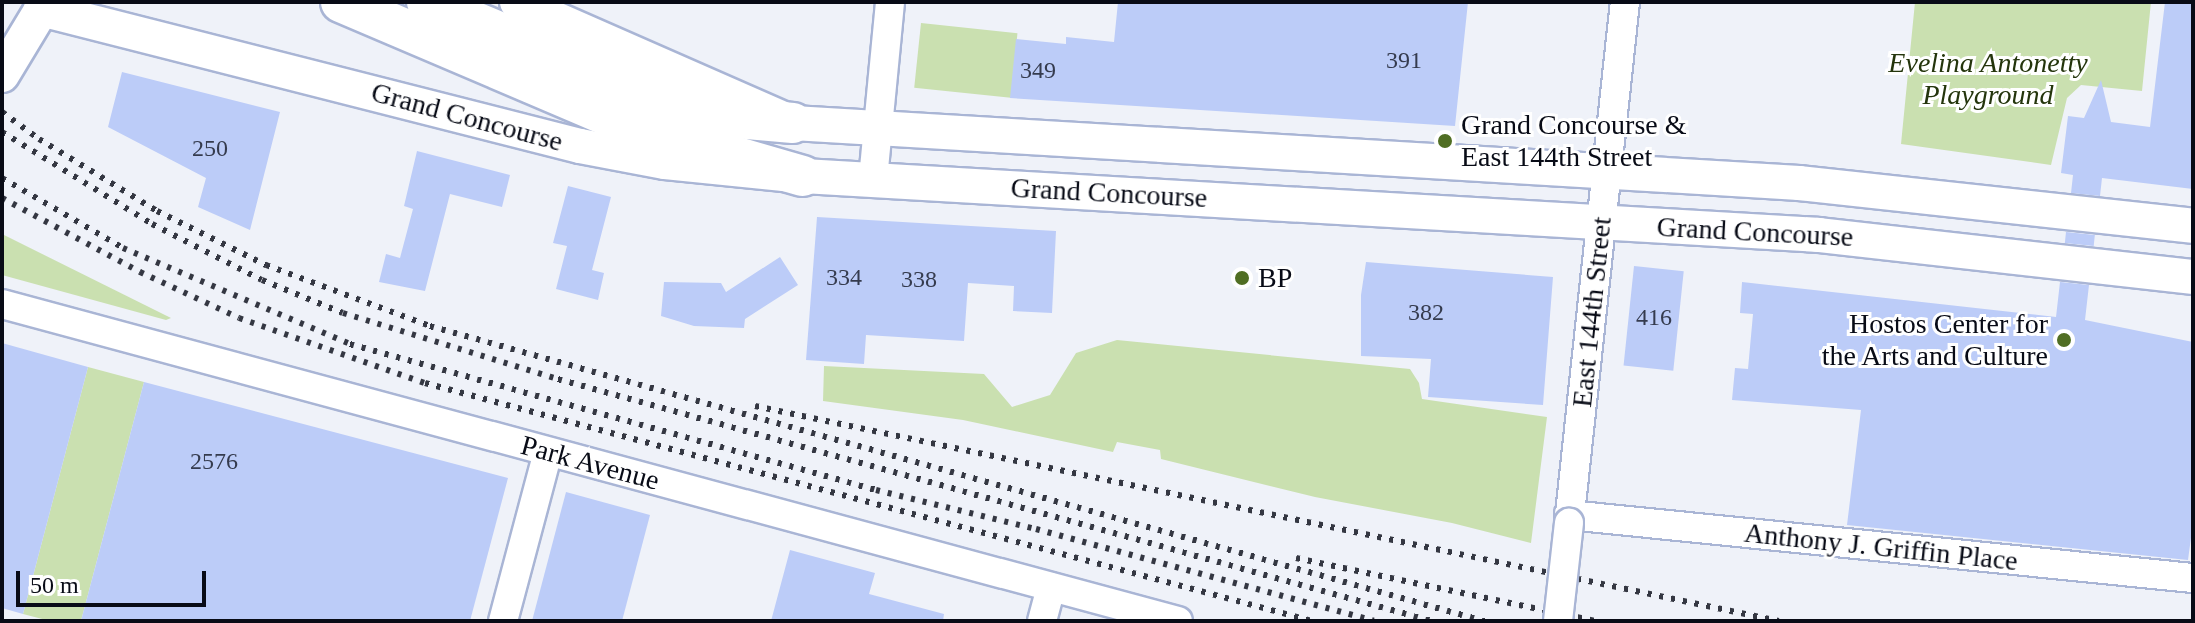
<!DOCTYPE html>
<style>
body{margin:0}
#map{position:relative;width:2195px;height:623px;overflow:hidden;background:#eff2f9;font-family:"Times New Roman",serif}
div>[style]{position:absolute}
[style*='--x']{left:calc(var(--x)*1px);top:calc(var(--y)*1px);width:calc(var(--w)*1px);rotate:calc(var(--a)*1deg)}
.green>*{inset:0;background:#cae0b0;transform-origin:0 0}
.building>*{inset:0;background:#bcccf8;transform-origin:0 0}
.roads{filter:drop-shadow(2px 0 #a9b5d5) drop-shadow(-2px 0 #a9b5d5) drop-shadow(0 2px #a9b5d5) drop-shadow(0 -2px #a9b5d5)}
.minor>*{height:28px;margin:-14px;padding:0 14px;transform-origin:14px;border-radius:14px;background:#fff}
.major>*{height:34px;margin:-17px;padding:0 17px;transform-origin:17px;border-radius:17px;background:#fff}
.highway>*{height:40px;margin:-20px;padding:0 20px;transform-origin:20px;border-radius:20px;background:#fff}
.rail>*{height:6px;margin-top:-3px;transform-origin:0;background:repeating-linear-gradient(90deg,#343742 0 4px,transparent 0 12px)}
.bridges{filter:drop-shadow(2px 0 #a9b5d5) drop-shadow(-2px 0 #a9b5d5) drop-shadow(0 2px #a9b5d5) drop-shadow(0 -2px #a9b5d5)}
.minor-bridge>*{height:28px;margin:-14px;padding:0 14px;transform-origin:14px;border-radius:14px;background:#fff}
.dots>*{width:22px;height:22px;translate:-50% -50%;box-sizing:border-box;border:4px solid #fff;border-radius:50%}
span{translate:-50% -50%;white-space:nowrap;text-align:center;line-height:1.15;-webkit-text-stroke:6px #fff;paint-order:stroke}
.number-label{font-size:24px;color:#353b4e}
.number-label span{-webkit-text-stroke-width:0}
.park-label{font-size:28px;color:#24350c;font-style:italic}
.street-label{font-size:28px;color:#080b16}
.poi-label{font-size:28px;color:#080b16}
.left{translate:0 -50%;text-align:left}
.right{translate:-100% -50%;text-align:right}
.frame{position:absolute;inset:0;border:4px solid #080b16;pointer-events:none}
.scale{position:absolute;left:16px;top:571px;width:190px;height:36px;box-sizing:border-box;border:4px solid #080b16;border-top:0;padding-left:10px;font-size:24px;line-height:28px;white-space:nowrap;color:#080b16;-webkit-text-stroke:6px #fff;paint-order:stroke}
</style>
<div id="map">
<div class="green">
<div style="clip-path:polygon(1915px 2px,2151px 2px,2142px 91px,2081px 85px,2067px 98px,2051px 165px,1901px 144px)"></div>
<div style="left:921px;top:23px;width:97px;height:65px;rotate:6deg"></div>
<div style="clip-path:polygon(2px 234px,171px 318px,166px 320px,2px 275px)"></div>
<div style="clip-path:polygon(1117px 340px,1410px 369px,1419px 383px,1422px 399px,1547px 417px,1531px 543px,1452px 523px,1315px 497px,1161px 459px,1160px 450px,1117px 442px,1113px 452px,963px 420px,823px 401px,824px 366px,984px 374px,1012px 407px,1050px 395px,1076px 353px)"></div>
<div style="clip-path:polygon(88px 367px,144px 382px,81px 621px,50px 621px,23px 614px)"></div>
</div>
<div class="building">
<div style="clip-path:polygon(1118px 2px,1468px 2px,1455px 126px,1010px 98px,1016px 39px,1066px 44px,1066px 37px,1114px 42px)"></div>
<div style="clip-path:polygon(2165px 2px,2193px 2px,2193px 189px,2102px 178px,2100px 196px,2071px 193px,2073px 175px,2061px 173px,2068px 116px,2084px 118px,2101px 80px,2111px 122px,2150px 127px)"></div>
<div style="clip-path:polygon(122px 72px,280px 112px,250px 230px,198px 207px,206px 178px,108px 127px)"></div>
<div style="clip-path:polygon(417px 151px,510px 175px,502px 207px,450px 194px,425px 291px,379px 282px,386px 254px,400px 258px,413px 209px,404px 206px)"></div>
<div style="clip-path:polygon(568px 186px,611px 197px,592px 270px,604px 273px,598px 300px,556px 289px,567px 246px,553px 243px)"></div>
<div style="clip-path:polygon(817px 217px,1056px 231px,1052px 313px,1013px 311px,1014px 286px,968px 283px,964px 341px,866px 335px,864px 364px,806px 360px)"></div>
<div style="left:2066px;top:232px;width:29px;height:11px;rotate:6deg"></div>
<div style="clip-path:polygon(780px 257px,798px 285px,745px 319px,744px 328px,694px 326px,661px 316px,664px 282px,721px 283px,726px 292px)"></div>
<div style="clip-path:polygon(1366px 262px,1553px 277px,1543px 405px,1428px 397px,1431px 359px,1361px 356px,1361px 295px)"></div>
<div style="left:1634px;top:266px;width:50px;height:100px;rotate:6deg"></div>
<div style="clip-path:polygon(1742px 282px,2056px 317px,2060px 282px,2089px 285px,2085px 320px,2193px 342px,2193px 523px,2188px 560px,1847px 525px,1861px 410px,1732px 400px,1735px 368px,1748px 369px,1753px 314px,1740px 313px)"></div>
<div style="clip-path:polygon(2px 343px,88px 367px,23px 614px,2px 608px)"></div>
<div style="clip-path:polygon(144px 382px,508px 478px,470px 621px,81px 621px)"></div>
<div style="clip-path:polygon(566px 492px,650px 515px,622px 621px,532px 621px)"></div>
<div style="clip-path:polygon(790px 550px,875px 573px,869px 594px,944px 614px,943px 621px,771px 621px)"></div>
</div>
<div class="roads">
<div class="minor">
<div style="--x:873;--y:179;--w:178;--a:-84.5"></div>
<div style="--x:2;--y:304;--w:1218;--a:15.09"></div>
<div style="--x:1569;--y:515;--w:627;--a:5.77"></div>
<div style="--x:1569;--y:523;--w:524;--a:-83.87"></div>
<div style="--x:503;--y:621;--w:175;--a:-75.1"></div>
<div style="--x:1042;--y:621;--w:35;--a:-75"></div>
</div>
<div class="major">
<div style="--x:517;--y:2;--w:301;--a:23.7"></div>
<div style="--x:793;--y:123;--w:1008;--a:3.41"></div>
<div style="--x:1799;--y:183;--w:396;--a:6.2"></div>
<div style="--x:41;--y:9;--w:556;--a:14.26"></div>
<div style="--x:580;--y:146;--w:86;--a:10.7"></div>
<div style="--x:665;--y:162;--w:139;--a:5.8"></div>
<div style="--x:803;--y:176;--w:1018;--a:3.32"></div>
<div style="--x:1819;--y:235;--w:376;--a:6.4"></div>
<div style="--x:2;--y:75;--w:85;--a:-58.9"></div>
</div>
<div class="highway">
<div style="--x:341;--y:2;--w:296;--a:23.1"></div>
<div style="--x:613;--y:118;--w:61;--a:19"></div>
<div style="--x:671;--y:138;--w:137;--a:16.1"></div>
<div style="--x:427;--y:2;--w:256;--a:22.6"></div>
<div style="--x:663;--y:100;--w:75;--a:13.9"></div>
<div style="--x:736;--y:118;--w:57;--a:5"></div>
</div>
</div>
<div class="rail">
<div style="--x:2;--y:112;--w:46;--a:36.1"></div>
<div style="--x:39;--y:139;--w:138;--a:31.4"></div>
<div style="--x:157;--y:211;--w:122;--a:26.4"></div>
<div style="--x:266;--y:265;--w:175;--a:20.4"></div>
<div style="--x:430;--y:326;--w:1095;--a:15.64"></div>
<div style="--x:2;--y:132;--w:176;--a:31.5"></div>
<div style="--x:152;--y:224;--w:123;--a:27"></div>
<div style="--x:262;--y:280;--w:87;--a:22.2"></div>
<div style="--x:343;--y:313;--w:225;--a:17.1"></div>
<div style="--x:558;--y:379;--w:906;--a:15.49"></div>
<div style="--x:2;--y:178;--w:140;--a:30"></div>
<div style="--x:123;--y:248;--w:246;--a:22.9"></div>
<div style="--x:350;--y:344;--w:546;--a:15.51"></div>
<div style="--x:876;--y:490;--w:165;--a:13.7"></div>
<div style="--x:1036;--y:529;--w:350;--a:15.2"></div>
<div style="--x:2;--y:198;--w:157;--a:28.2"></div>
<div style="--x:140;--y:272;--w:109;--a:24.9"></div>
<div style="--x:239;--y:318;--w:197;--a:19.3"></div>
<div style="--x:425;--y:383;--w:918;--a:15.02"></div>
<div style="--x:755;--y:406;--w:1046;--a:11.86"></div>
<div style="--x:1296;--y:558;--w:307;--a:11.9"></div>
</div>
<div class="bridges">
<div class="minor-bridge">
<div style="--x:1558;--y:621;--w:99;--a:-83.6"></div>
</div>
</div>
<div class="dots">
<div style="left:1445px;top:141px;background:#506e23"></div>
<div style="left:1242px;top:278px;background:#506e23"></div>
<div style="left:2064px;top:340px;background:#506e23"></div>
</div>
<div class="number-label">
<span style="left:1404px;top:61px">391</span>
<span style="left:1038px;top:71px">349</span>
<span style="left:210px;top:149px">250</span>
<span style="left:844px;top:278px">334</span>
<span style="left:919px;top:280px">338</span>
<span style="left:1426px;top:313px">382</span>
<span style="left:1654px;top:318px">416</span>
<span style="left:214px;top:462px">2576</span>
</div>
<div class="park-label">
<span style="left:1988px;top:79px">Evelina Antonetty<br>Playground</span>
</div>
<div class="street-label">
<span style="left:467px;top:117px;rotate:15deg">Grand Concourse</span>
<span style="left:1109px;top:193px;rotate:3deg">Grand Concourse</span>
<span style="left:1755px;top:232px;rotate:3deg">Grand Concourse</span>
<span style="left:1592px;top:312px;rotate:-84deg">East 144th Street</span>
<span style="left:590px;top:463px;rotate:15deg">Park Avenue</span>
<span style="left:1881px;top:547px;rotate:6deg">Anthony J. Griffin Place</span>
</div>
<div class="poi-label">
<span class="left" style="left:1461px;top:141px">Grand Concourse &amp;<br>East 144th Street</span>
<span class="left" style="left:1258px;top:278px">BP</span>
<span class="right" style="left:2048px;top:340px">Hostos Center for<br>the Arts and Culture</span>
</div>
<div class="frame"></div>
<div class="scale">50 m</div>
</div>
